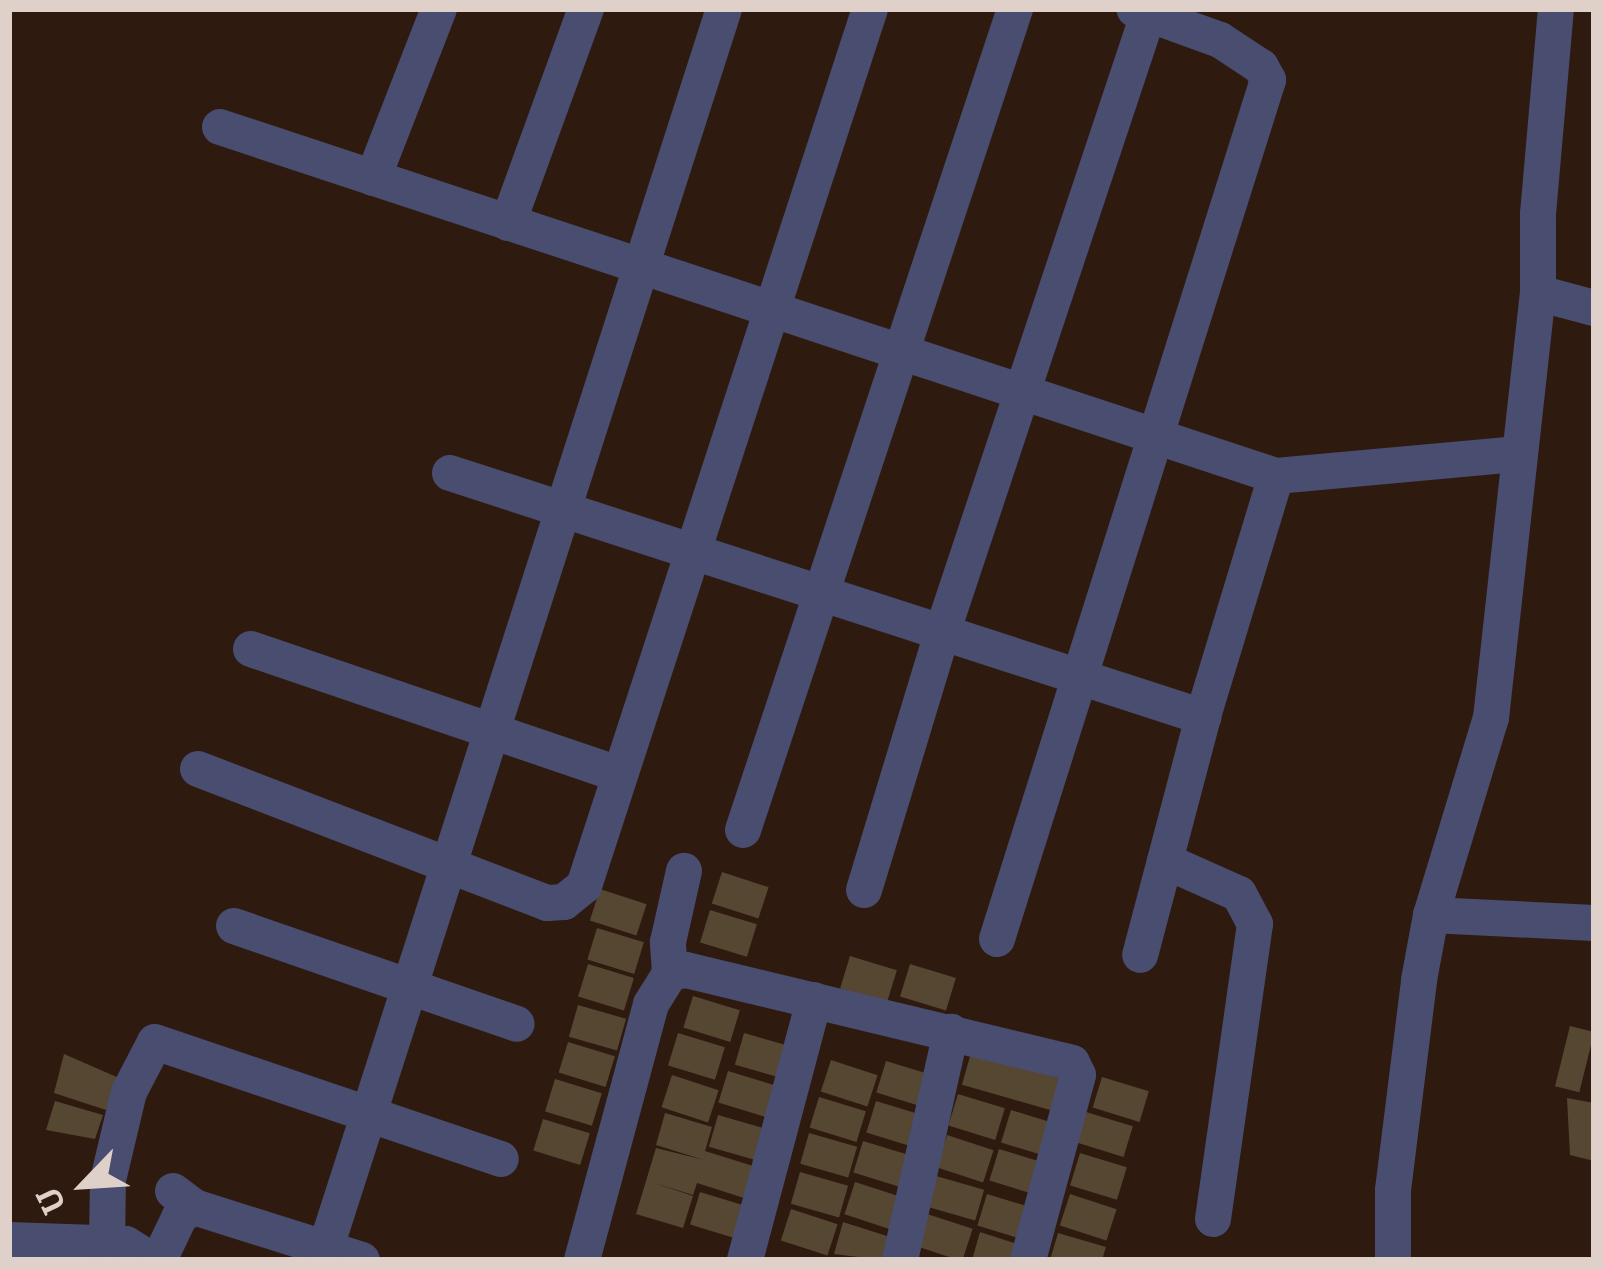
<!DOCTYPE html>
<style>
body{margin:0}
#map{position:relative;width:1603px;height:1269px;overflow:hidden;background:#2f1a0f;font-family:Bitter,serif}
div>[style]{position:absolute}
[style*='--x']{left:calc(var(--x)*1px);top:calc(var(--y)*1px);width:calc(var(--w)*1px);rotate:calc(var(--a)*1deg)}
.building>*{inset:0;background:#554731;transform-origin:0 0}
.minor>*{height:36px;margin:-18px;padding:0 18px;transform-origin:18px;border-radius:18px;background:#494d6f}
span{translate:-50% -50%;white-space:nowrap;text-align:center;line-height:1.15;-webkit-text-stroke:9px #2f1a0f;paint-order:stroke}
.frame{position:absolute;inset:0;border:12px solid #dfd0c9;pointer-events:none}
.north{position:absolute;left:24px;top:1125px;width:120px;height:120px;-webkit-text-stroke:9px #2f1a0f;paint-order:stroke;rotate:245deg;font-size:33px;font-weight:700;line-height:48px;text-align:center;color:#dfd0c9}
.north::after{content:'';display:block;margin:auto;width:42px;height:54px;background:#dfd0c9;clip-path:polygon(50% 0,100% 100%,50% 72%,0 100%)}
</style>
<div id="map">
<div class="building">
<div style="left:722px;top:872px;width:49px;height:33px;rotate:18deg"></div>
<div style="left:600px;top:889px;width:49px;height:33px;rotate:18deg"></div>
<div style="left:710px;top:910px;width:49px;height:34px;rotate:17deg"></div>
<div style="left:597px;top:928px;width:49px;height:33px;rotate:17deg"></div>
<div style="left:850px;top:956px;width:49px;height:34px;rotate:17deg"></div>
<div style="left:588px;top:964px;width:48px;height:34px;rotate:17deg"></div>
<div style="left:910px;top:964px;width:48px;height:34px;rotate:17deg"></div>
<div style="left:693px;top:996px;width:49px;height:33px;rotate:17deg"></div>
<div style="left:578px;top:1005px;width:50px;height:33px;rotate:16deg"></div>
<div style="left:1570px;top:1026px;width:25px;height:62px;rotate:14deg"></div>
<div style="left:678px;top:1033px;width:49px;height:34px;rotate:17deg"></div>
<div style="left:744px;top:1033px;width:50px;height:33px;rotate:16deg"></div>
<div style="left:568px;top:1042px;width:49px;height:32px;rotate:17deg"></div>
<div style="left:971px;top:1053px;width:100px;height:33px;rotate:16deg"></div>
<div style="clip-path:polygon(64px 1054px,119px 1078px,112px 1112px,54px 1093px)"></div>
<div style="left:831px;top:1060px;width:49px;height:33px;rotate:18deg"></div>
<div style="left:886px;top:1061px;width:49px;height:33px;rotate:17deg"></div>
<div style="left:728px;top:1071px;width:49px;height:33px;rotate:17deg"></div>
<div style="left:672px;top:1075px;width:49px;height:34px;rotate:18deg"></div>
<div style="left:1102px;top:1077px;width:49px;height:32px;rotate:17deg"></div>
<div style="left:555px;top:1079px;width:49px;height:34px;rotate:17deg"></div>
<div style="left:958px;top:1094px;width:49px;height:33px;rotate:17deg"></div>
<div style="left:819px;top:1097px;width:49px;height:32px;rotate:17deg"></div>
<div style="clip-path:polygon(1567px 1098px,1594px 1103px,1594px 1161px,1570px 1155px)"></div>
<div style="clip-path:polygon(55px 1101px,103px 1115px,95px 1139px,46px 1130px)"></div>
<div style="left:876px;top:1101px;width:49px;height:33px;rotate:17deg"></div>
<div style="left:1011px;top:1110px;width:48px;height:34px;rotate:17deg"></div>
<div style="left:1086px;top:1112px;width:49px;height:32px;rotate:17deg"></div>
<div style="clip-path:polygon(665px 1113px,712px 1127px,705px 1151px,753px 1166px,744px 1198px,697px 1183px,693px 1195px,654px 1183px,693px 1196px,683px 1228px,636px 1214px,656px 1148px,704px 1160px,656px 1145px)"></div>
<div style="left:718px;top:1115px;width:50px;height:33px;rotate:16deg"></div>
<div style="left:543px;top:1119px;width:49px;height:33px;rotate:17deg"></div>
<div style="left:809px;top:1133px;width:50px;height:32px;rotate:16deg"></div>
<div style="left:947px;top:1135px;width:49px;height:34px;rotate:18deg"></div>
<div style="left:863px;top:1141px;width:49px;height:33px;rotate:17deg"></div>
<div style="left:999px;top:1149px;width:49px;height:33px;rotate:17deg"></div>
<div style="left:1080px;top:1153px;width:49px;height:34px;rotate:17deg"></div>
<div style="left:800px;top:1172px;width:50px;height:33px;rotate:16deg"></div>
<div style="left:936px;top:1176px;width:50px;height:32px;rotate:16deg"></div>
<div style="left:855px;top:1182px;width:48px;height:34px;rotate:18deg"></div>
<div style="left:700px;top:1192px;width:48px;height:34px;rotate:17deg"></div>
<div style="left:987px;top:1194px;width:49px;height:33px;rotate:17deg"></div>
<div style="left:1070px;top:1194px;width:49px;height:33px;rotate:18deg"></div>
<div style="left:791px;top:1209px;width:49px;height:33px;rotate:18deg"></div>
<div style="left:927px;top:1214px;width:48px;height:34px;rotate:18deg"></div>
<div style="clip-path:polygon(843px 1222px,890px 1237px,883px 1260px,834px 1254px)"></div>
<div style="clip-path:polygon(980px 1232px,1027px 1247px,1023px 1260px,972px 1260px)"></div>
<div style="clip-path:polygon(1058px 1233px,1106px 1247px,1102px 1260px,1050px 1260px)"></div>
</div>
<div class="minor">
<div style="--x:220;--y:127;--w:1112;--a:18.29"></div>
<div style="--x:1276;--y:476;--w:252;--a:106.9"></div>
<div style="--x:1203;--y:717;--w:246;--a:104.8"></div>
<div style="--x:373;--y:178;--w:181;--a:-68.7"></div>
<div style="--x:508;--y:223;--w:228;--a:-70"></div>
<div style="--x:1538;--y:293;--w:58;--a:15"></div>
<div style="--x:450;--y:473;--w:792;--a:17.95"></div>
<div style="--x:1276;--y:476;--w:244;--a:-5.2"></div>
<div style="--x:251;--y:649;--w:389;--a:18.8"></div>
<div style="--x:198;--y:769;--w:374;--a:21"></div>
<div style="--x:547;--y:903;--w:17;--a:-3"></div>
<div style="--x:564;--y:902;--w:26;--a:-39"></div>
<div style="--x:584;--y:886;--w:922;--a:-71.94"></div>
<div style="--x:743;--y:830;--w:865;--a:-71.67"></div>
<div style="--x:1165;--y:861;--w:81;--a:24"></div>
<div style="--x:1239;--y:894;--w:34;--a:62"></div>
<div style="--x:1255;--y:924;--w:298;--a:98.1"></div>
<div style="--x:864;--y:890;--w:269;--a:-73.1"></div>
<div style="--x:942;--y:633;--w:658;--a:-71.57"></div>
<div style="--x:1431;--y:915;--w:163;--a:2.8"></div>
<div style="--x:234;--y:926;--w:299;--a:19.1"></div>
<div style="--x:997;--y:939;--w:901;--a:-72.49"></div>
<div style="--x:1268;--y:80;--w:15;--a:-118"></div>
<div style="--x:1261;--y:67;--w:49;--a:-146.6"></div>
<div style="--x:1220;--y:40;--w:91;--a:-160.2"></div>
<div style="--x:670;--y:973;--w:31;--a:-94"></div>
<div style="--x:668;--y:942;--w:73;--a:-77.3"></div>
<div style="--x:173;--y:1191;--w:26;--a:37"></div>
<div style="--x:194;--y:1207;--w:176;--a:17.5"></div>
<div style="--x:9;--y:1240;--w:117;--a:2"></div>
<div style="--x:126;--y:1244;--w:31;--a:32"></div>
<div style="--x:107;--y:1242;--w:62;--a:-89.1"></div>
<div style="--x:108;--y:1180;--w:90;--a:-76.6"></div>
<div style="--x:129;--y:1092;--w:56;--a:-62.5"></div>
<div style="--x:155;--y:1042;--w:365;--a:18.7"></div>
<div style="--x:326;--y:1247;--w:1300;--a:-72.18"></div>
<div style="--x:159;--y:1260;--w:49;--a:-64.5"></div>
<div style="--x:180;--y:1216;--w:17;--a:-33"></div>
<div style="--x:582;--y:1260;--w:265;--a:-74.9"></div>
<div style="--x:651;--y:1004;--w:36;--a:-58"></div>
<div style="--x:670;--y:973;--w:16;--a:-11"></div>
<div style="--x:686;--y:970;--w:397;--a:13.5"></div>
<div style="--x:1072;--y:1063;--w:13;--a:63"></div>
<div style="--x:1078;--y:1075;--w:192;--a:105.1"></div>
<div style="--x:745;--y:1260;--w:269;--a:-75.1"></div>
<div style="--x:900;--y:1260;--w:234;--a:-77.4"></div>
<div style="--x:1393;--y:1260;--w:70;--a:-90"></div>
<div style="--x:1393;--y:1190;--w:212;--a:-82.9"></div>
<div style="--x:1419;--y:980;--w:66;--a:-79.5"></div>
<div style="--x:1431;--y:915;--w:206;--a:-73.1"></div>
<div style="--x:1491;--y:718;--w:428;--a:-83.7"></div>
<div style="--x:1538;--y:293;--w:79;--a:-90"></div>
<div style="--x:1538;--y:214;--w:206;--a:-85"></div>
</div>
<div class="frame"></div>
<div class="north">U</div>
</div>
